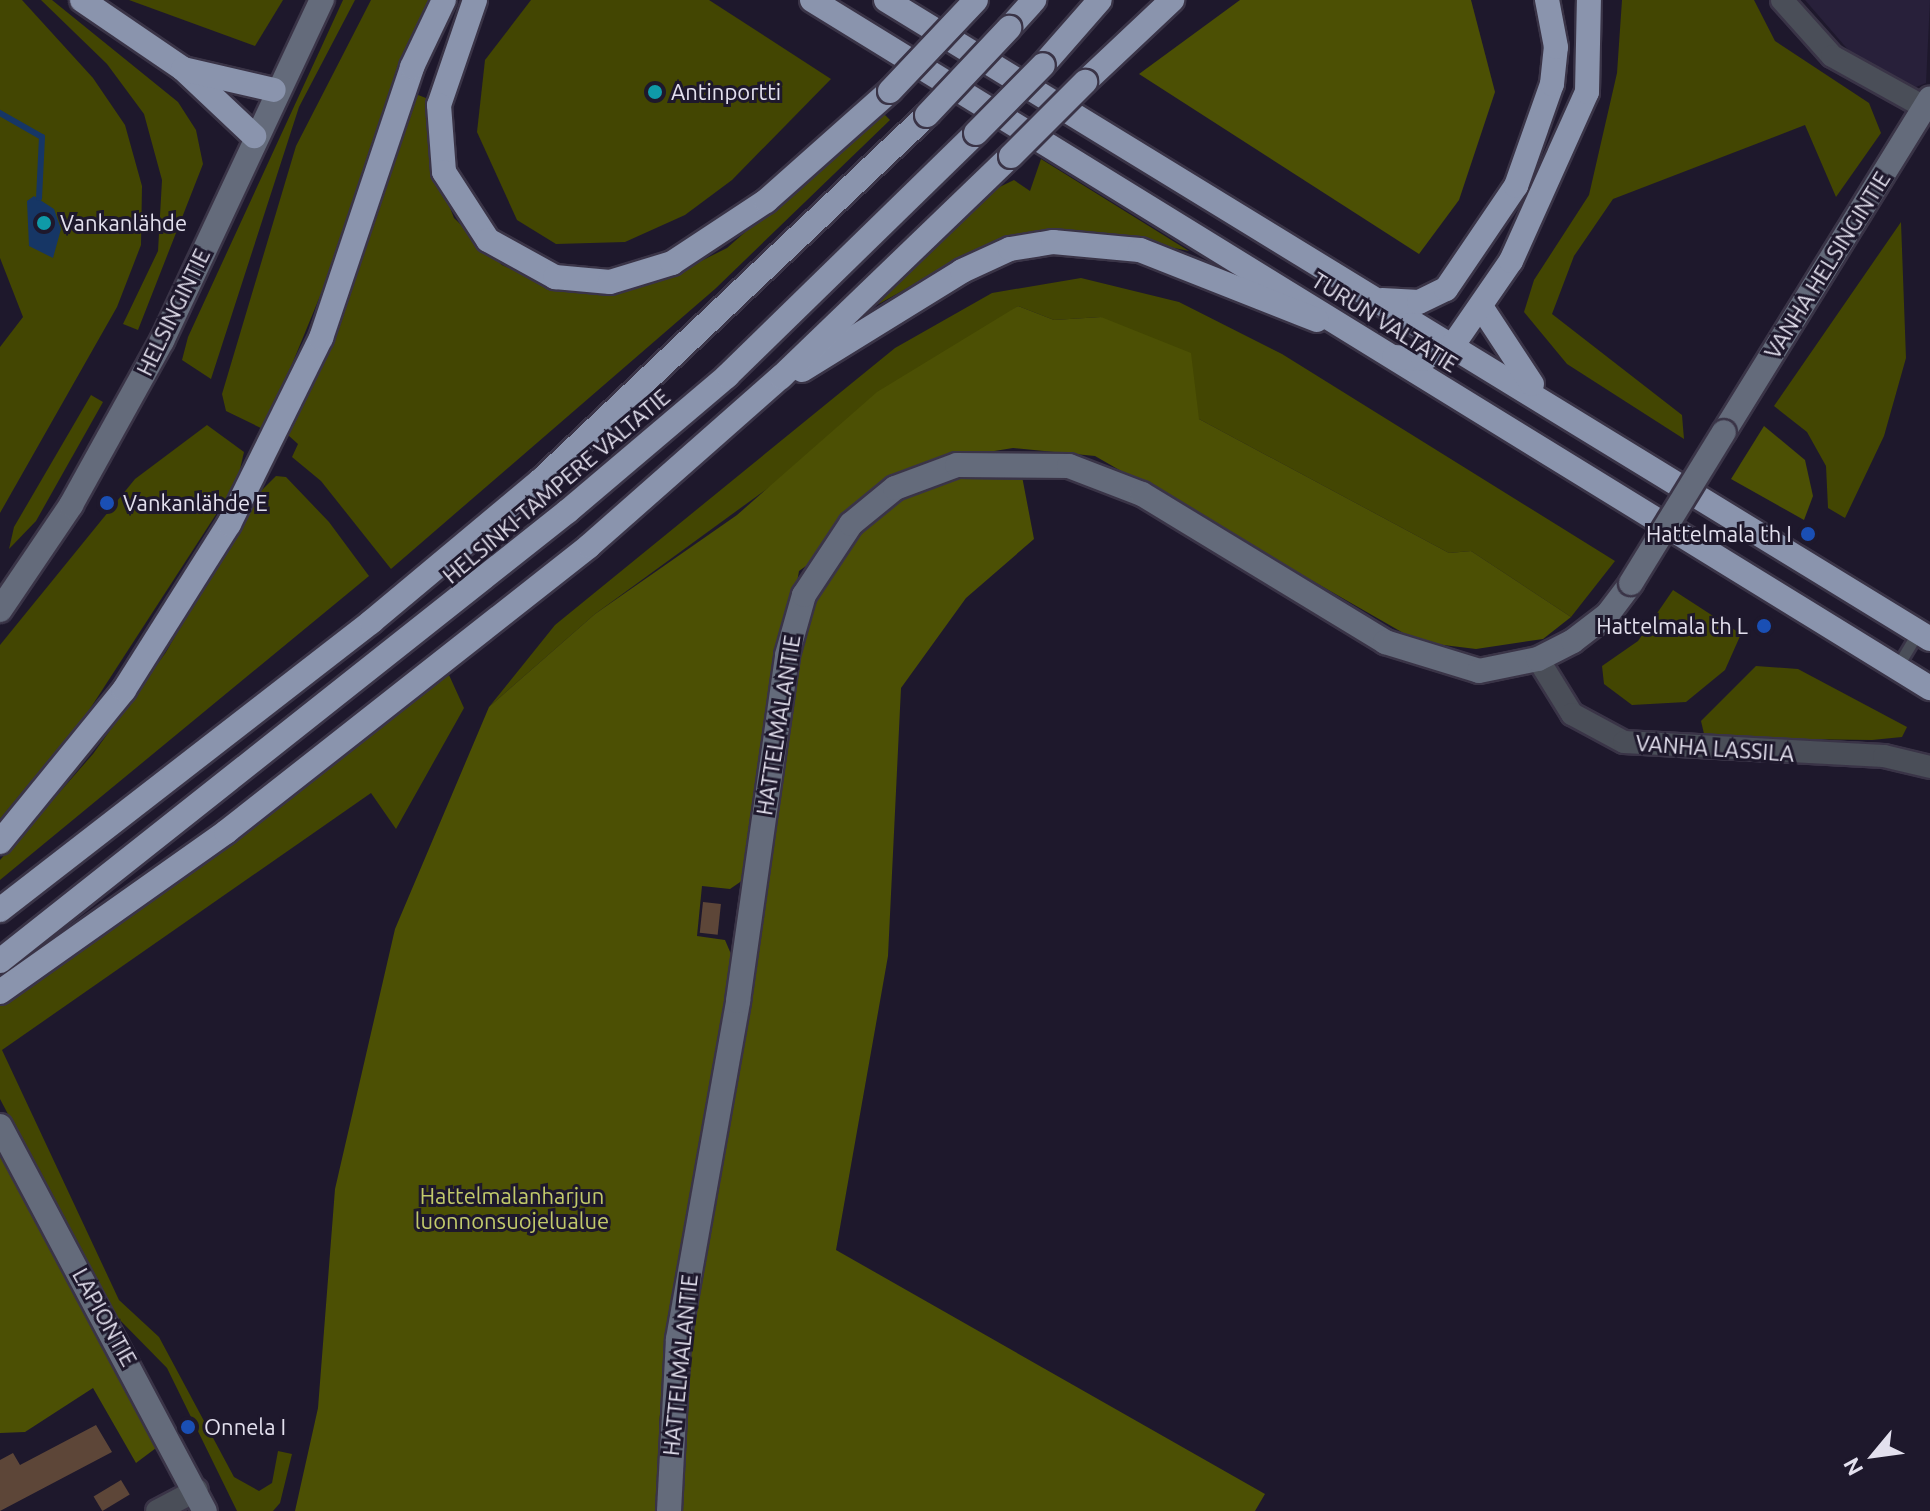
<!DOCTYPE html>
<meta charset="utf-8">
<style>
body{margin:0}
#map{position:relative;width:1930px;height:1511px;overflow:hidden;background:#1e182c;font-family:Ubuntu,sans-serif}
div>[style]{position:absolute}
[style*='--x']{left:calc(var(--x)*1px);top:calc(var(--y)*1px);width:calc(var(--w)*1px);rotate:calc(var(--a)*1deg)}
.built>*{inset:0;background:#28203a}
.green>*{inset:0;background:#434602}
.forest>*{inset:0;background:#4c5004}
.water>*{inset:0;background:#163665}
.stream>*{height:6px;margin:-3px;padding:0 3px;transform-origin:3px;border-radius:3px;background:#163665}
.building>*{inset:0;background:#5d4638;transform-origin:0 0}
.roads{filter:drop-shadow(2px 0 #3a3447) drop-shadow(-2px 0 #3a3447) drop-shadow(0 2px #3a3447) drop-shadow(0 -2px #3a3447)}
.lane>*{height:11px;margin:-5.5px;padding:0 5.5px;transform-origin:5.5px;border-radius:5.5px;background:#4a4e58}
.street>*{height:22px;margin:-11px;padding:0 11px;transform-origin:11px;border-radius:11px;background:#4a4e58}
.secondary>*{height:24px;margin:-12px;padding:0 12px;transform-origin:12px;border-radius:12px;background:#646b7b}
.highway>*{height:24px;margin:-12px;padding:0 12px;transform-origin:12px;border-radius:12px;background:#8a94ad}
.bridges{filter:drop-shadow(2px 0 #3a3447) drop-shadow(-2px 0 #3a3447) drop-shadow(0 2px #3a3447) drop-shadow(0 -2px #3a3447)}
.secondary-bridge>*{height:24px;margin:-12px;padding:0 12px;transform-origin:12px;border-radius:12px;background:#646b7b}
.highway-bridge>*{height:24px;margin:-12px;padding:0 12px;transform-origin:12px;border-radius:12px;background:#8a94ad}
.dots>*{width:22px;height:22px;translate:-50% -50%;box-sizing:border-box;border:4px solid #1e182c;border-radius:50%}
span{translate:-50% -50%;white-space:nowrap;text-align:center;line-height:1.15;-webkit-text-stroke:6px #1e182c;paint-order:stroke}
.poi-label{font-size:22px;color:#e3e0ee}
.left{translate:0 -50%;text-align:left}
.right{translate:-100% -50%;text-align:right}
.street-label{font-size:22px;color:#e3e0ee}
.park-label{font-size:22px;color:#c2ca6b}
.north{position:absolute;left:1834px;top:1415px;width:80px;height:80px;-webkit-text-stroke:6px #1e182c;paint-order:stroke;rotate:241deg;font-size:22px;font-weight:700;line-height:32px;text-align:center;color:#e3e0ee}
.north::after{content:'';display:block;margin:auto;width:28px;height:36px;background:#e3e0ee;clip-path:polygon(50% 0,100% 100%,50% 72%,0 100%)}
</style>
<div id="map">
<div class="built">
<div style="clip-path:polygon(1805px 0,1930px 0,1926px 83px,1916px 87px,1850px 52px)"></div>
</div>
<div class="green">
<div style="clip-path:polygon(0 0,22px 0,93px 78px,125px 125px,142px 186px,141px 245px,117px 307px,0 513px,0 347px,23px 317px,0 258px)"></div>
<div style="clip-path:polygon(41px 0,52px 0,178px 102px,196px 130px,203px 164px,138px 330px,123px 324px,158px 251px,162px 180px,144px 114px,107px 64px)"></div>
<div style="clip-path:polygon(129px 0,283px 0,255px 46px)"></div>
<div style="clip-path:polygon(343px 0,355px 0,299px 107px,211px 379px,182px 360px,188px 337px)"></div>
<div style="clip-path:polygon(371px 0,431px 0,391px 88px,334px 262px,265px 430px,226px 411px,222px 394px,296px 146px)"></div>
<div style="clip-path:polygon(531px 0,709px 0,831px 79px,732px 180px,685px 215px,625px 242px,556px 244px,517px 220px,477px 132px,485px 60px)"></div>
<div style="clip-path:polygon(1622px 0,1754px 0,1775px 41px,1869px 103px,1881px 133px,1836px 197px,1805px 125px,1613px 199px,1574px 256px,1552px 314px,1682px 415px,1684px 439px,1567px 364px,1524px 312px,1534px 280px,1589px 195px,1617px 73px)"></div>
<div style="clip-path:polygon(413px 93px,431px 100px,430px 157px,454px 218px,502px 265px,563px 291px,667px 278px,727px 248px,882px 112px,890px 120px,715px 289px,391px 569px,321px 481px,292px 457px,298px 444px,288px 435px)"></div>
<div style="clip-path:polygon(1041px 159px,1189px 251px,1110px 235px,1049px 233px,947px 266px,877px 305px,987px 193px,1014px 180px,1030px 191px)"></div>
<div style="clip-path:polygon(1901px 222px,1906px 358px,1884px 436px,1845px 518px,1828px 508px,1826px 466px,1807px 432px,1774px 406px)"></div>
<div style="clip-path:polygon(1081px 278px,1179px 302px,1282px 354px,1615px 561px,1571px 617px,1471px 551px,1449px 553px,1199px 419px,1101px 317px,1054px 320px,1018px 306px,595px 614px,489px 707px,555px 625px,895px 348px,992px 293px)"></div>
<div style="clip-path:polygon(91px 395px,103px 402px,36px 521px,9px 549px,14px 527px)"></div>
<div style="clip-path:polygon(207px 425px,244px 452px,237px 482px,86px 715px,0 819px,0 645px,135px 479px)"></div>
<div style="clip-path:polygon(276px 476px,286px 477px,329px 522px,369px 576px,0 880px,0 860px,93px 754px,166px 652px,255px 497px)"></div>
<div style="clip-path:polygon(1673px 590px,1741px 634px,1725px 670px,1686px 702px,1632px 705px,1604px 684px,1602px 666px,1638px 641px)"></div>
<div style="clip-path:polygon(1756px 666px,1798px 669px,1907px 727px,1902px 737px,1872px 740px,1705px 738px,1701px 721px)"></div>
<div style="clip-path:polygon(449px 675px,464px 708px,396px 829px,371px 793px,2px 1050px,119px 1300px,159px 1337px,234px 1477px,259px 1491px,272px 1483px,278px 1451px,292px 1454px,280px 1503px,273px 1511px,237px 1511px,167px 1368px,113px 1313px,0 1099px,0 1006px)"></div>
</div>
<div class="forest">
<div style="clip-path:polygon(1240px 0,1471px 0,1495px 92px,1459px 200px,1419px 254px,1139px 74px)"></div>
<div style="clip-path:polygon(1018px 306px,1054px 320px,1101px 317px,1191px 353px,1199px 419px,1449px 553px,1471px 551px,1571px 617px,1543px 639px,1476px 649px,1419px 642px,1095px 456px,1013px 448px,957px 457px,799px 571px,746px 878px,730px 889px,702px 886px,697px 936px,725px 940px,734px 961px,668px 1341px,659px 1424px,662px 1511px,295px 1511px,318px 1408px,335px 1189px,395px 929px,489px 707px,595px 614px,737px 515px,877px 392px)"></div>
<div style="clip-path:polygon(1764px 426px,1805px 460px,1813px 496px,1804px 520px,1731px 479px)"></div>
<div style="clip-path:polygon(1021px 471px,1034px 539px,966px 598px,901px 688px,888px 956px,836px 1250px,1265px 1494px,1255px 1511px,678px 1511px,688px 1342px,809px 606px,848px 543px,889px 504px,966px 475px)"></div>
<div style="clip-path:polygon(0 1156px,156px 1448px,136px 1463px,93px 1388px,25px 1432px,0 1433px)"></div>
</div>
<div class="water">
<div style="clip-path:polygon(34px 196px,54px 209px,61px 229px,53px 258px,29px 246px,27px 201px)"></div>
</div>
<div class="stream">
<div style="--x:0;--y:113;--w:48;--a:29.7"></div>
<div style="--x:42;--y:137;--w:61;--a:92.8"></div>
</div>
<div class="building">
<div style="left:703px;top:902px;width:18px;height:31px;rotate:6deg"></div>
<div style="clip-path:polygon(96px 1425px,112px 1452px,0 1511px,0 1460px,13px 1453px,20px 1465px)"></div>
<div style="left:121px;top:1480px;width:17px;height:32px;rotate:59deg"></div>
</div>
<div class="roads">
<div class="lane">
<div style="--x:1897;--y:667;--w:41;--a:-59"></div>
</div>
<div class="street">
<div style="--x:1782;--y:0;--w:75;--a:48.2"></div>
<div style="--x:1832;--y:56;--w:105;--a:29"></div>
<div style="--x:1538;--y:659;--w:65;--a:58.3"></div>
<div style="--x:1572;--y:714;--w:59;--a:28.3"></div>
<div style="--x:1624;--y:742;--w:260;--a:3.1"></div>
<div style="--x:1884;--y:756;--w:47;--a:13.4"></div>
<div style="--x:157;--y:1511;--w:45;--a:-27.7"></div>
</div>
<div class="secondary">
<div style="--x:1724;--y:432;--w:392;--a:-58.3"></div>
<div style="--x:0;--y:610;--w:127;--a:-55.9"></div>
<div style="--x:71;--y:505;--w:188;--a:-61"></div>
<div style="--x:162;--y:341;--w:377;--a:-64.9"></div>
<div style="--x:0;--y:1126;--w:436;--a:62"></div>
<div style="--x:669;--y:1511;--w:172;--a:-87"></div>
<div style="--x:678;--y:1339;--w:343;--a:-79.9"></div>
<div style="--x:738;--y:1001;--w:349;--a:-81.9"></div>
<div style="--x:787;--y:655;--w:62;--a:-74.2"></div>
<div style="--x:804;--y:595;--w:85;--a:-56.5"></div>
<div style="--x:851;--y:524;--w:57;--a:-39.3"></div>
<div style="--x:895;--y:488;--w:66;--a:-20.4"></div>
<div style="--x:957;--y:465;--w:112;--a:0.5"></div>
<div style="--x:1069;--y:466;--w:78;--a:21"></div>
<div style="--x:1142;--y:494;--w:285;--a:31.3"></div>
<div style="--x:1385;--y:642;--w:98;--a:17.1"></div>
<div style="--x:1479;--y:671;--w:60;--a:-11.5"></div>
<div style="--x:1538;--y:659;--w:39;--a:-27"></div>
<div style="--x:1573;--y:641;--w:44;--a:-37.6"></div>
<div style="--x:1608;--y:614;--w:39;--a:-53"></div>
</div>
<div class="highway">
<div style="--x:82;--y:0;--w:122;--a:34.3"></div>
<div style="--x:183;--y:69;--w:98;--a:43.3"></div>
<div style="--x:475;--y:0;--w:111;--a:108.9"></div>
<div style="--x:439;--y:105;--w:67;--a:85.7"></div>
<div style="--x:444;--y:172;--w:81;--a:57.1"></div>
<div style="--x:488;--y:240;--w:77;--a:28.9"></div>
<div style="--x:555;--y:277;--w:55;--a:5.2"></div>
<div style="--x:610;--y:282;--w:65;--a:-17"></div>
<div style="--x:672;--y:263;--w:113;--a:-33.4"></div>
<div style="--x:766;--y:201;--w:166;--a:-41.6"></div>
<div style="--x:812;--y:0;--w:1313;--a:31.61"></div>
<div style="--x:886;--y:0;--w:1224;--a:31.47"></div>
<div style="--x:1009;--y:28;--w:38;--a:-48"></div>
<div style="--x:1043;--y:65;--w:86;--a:-48.8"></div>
<div style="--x:183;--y:69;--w:93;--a:13"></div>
<div style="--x:1085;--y:82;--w:120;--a:-43.3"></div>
<div style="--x:1382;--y:300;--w:37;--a:3"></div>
<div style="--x:1419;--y:302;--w:30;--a:-26"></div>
<div style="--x:1446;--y:289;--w:125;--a:-55.8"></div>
<div style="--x:1516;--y:186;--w:108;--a:-70.6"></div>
<div style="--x:1552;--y:84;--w:37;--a:-84"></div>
<div style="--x:1556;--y:47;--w:48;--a:-100.8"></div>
<div style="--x:1482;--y:308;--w:91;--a:56.7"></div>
<div style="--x:1394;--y:357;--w:29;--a:4"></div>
<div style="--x:1423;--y:359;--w:33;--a:-25"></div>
<div style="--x:1453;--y:345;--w:102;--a:-55.4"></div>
<div style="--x:1511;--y:261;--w:185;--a:-65.8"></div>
<div style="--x:1587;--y:92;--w:92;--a:-88.8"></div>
<div style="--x:802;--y:370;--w:188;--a:-31.7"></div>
<div style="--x:962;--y:271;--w:53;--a:-24.6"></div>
<div style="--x:1010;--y:249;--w:44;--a:-9.2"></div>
<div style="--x:1053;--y:242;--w:87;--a:5.3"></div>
<div style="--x:1140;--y:250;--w:190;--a:21.6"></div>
<div style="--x:0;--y:842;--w:196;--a:-50.8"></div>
<div style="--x:124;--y:690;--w:196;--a:-57.7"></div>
<div style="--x:229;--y:524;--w:208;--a:-63.7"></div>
<div style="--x:321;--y:338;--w:286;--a:-71.4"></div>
<div style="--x:412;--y:67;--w:74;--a:-64.5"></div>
<div style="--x:0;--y:910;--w:470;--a:-37.8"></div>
<div style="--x:371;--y:622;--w:222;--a:-39.9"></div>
<div style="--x:541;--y:480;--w:531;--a:-43.4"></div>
<div style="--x:0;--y:961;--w:725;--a:-38.39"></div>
<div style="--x:568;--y:511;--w:209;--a:-40.3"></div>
<div style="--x:727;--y:376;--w:348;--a:-44.3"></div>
<div style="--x:0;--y:992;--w:277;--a:-35.3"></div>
<div style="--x:226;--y:832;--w:462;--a:-38.2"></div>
<div style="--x:589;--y:546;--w:256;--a:-41.4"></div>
<div style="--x:781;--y:377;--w:319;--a:-43.9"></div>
</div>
</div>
<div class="bridges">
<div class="secondary-bridge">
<div style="--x:1631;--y:583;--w:177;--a:-58.4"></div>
</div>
<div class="highway-bridge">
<div style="--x:890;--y:91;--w:125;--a:-46.6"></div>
<div style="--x:927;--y:115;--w:120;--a:-46.7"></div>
<div style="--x:976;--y:133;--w:95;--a:-45.4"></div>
<div style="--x:1011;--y:156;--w:105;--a:-45"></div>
</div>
</div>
<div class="dots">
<div style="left:655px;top:92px;background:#0f9aa8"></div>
<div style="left:44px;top:223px;background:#0f9aa8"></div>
<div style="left:107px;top:503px;background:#1a4fb4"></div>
<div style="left:1808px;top:534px;background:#1a4fb4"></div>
<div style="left:1764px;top:626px;background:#1a4fb4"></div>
<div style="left:188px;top:1427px;background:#1a4fb4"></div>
</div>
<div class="poi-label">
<span class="left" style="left:671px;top:92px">Antinportti</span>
<span class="left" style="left:60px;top:223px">Vankanlähde</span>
<span class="left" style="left:123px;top:503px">Vankanlähde E</span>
<span class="right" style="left:1792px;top:534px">Hattelmala th I</span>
<span class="right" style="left:1748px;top:626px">Hattelmala th L</span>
<span class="left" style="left:204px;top:1427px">Onnela I</span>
</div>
<div class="street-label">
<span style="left:1827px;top:265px;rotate:-58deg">VANHA HELSINGINTIE</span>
<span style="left:173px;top:312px;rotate:-64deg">HELSINGINTIE</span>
<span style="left:1385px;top:322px;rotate:32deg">TURUN VALTATIE</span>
<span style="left:556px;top:486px;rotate:-40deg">HELSINKI-TAMPERE VALTATIE</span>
<span style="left:778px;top:725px;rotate:-81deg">HATTELMALANTIE</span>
<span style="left:1715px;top:748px;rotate:4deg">VANHA LASSILA</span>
<span style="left:105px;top:1317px;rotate:61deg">LAPIONTIE</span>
<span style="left:680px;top:1365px;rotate:-84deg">HATTELMALANTIE</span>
</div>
<div class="park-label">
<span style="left:512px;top:1208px">Hattelmalanharjun<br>luonnonsuojelualue</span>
</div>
<div class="north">N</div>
</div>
